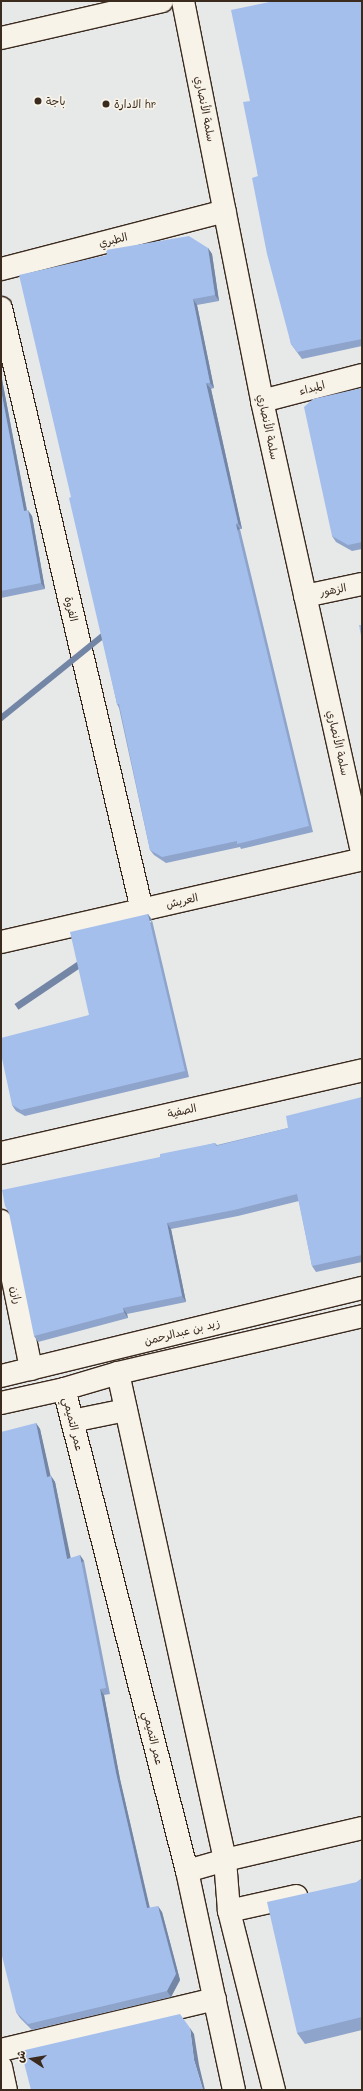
<!DOCTYPE html>
<meta charset="utf-8">
<style>
body{margin:0}
#map{position:relative;width:363px;height:2091px;overflow:hidden;background:#e7e9e9;font-family:Mali,"Playpen Sans Arabic",sans-serif}
div>[style]{position:absolute}
[style*='--x']{left:calc(var(--x)*1px);top:calc(var(--y)*1px);width:calc(var(--w)*1px);rotate:calc(var(--a)*1deg)}
.roads{filter:drop-shadow(1px 0 #3b2a1e) drop-shadow(-1px 0 #3b2a1e) drop-shadow(0 1px #3b2a1e) drop-shadow(0 -1px #3b2a1e)}
.minor>*{height:22px;margin:-11px;padding:0 11px;transform-origin:11px;border-radius:11px;background:#f7f3e8}
.wall>*{inset:0;background:#8ea4cb}
.shaded-wall>*{inset:0;background:#7486a5;transform-origin:0 0}
.building>*{inset:0;background:#a5bfec}
.dots>*{width:11px;height:11px;translate:-50% -50%;box-sizing:border-box;border:2px solid #f7f3e8;border-radius:50%}
span{translate:-50% -50%;white-space:nowrap;text-align:center;line-height:1.15;-webkit-text-stroke:3.5px #f7f3e8;paint-order:stroke}
.poi-label{font-size:11px;color:#3b2a1e}
.left{translate:0 -50%;text-align:left}
.street-label{font-size:11px;color:#3b2a1e}
.frame{position:absolute;inset:0;border:2px solid #3b2a1e;pointer-events:none}
.north{position:absolute;left:12px;top:2039px;width:40px;height:40px;-webkit-text-stroke:3px #f7f3e8;paint-order:stroke;rotate:282deg;font-size:11px;font-weight:700;line-height:16px;text-align:center;color:#3b2a1e}
.north::after{content:'';display:block;margin:auto;width:14px;height:18px;background:#3b2a1e;clip-path:polygon(50% 0,100% 100%,50% 72%,0 100%)}
</style>
<div id="map">
<div class="roads">
<div class="minor">
<div style="--x:183;--y:1;--w:408;--a:78.8"></div>
<div style="--x:262;--y:401;--w:461;--a:77.5"></div>
<div style="--x:1;--y:38;--w:165;--a:-12.9"></div>
<div style="--x:1;--y:269;--w:231;--a:-14.5"></div>
<div style="--x:1;--y:308;--w:618;--a:76.82"></div>
<div style="--x:262;--y:401;--w:103;--a:-14.6"></div>
<div style="--x:305;--y:596;--w:58;--a:-11.9"></div>
<div style="--x:1;--y:942;--w:370;--a:-12.9"></div>
<div style="--x:1;--y:1153;--w:370;--a:-12.9"></div>
<div style="--x:1;--y:1221;--w:151;--a:78.5"></div>
<div style="--x:118;--y:1373;--w:499;--a:77.6"></div>
<div style="--x:225;--y:1860;--w:51;--a:85.5"></div>
<div style="--x:229;--y:1911;--w:185;--a:75.9"></div>
<div style="--x:1;--y:1376;--w:372;--a:-13.7"></div>
<div style="--x:64;--y:1389;--w:497;--a:75.7"></div>
<div style="--x:187;--y:1871;--w:224;--a:77.9"></div>
<div style="--x:1;--y:1403;--w:65;--a:-12.5"></div>
<div style="--x:64;--y:1389;--w:56;--a:-16.5"></div>
<div style="--x:118;--y:1373;--w:251;--a:-13.1"></div>
<div style="--x:72;--y:1421;--w:55;--a:-11.5"></div>
<div style="--x:187;--y:1871;--w:40;--a:-16"></div>
<div style="--x:225;--y:1860;--w:141;--a:-13.1"></div>
<div style="--x:229;--y:1911;--w:69;--a:-12.6"></div>
<div style="--x:1;--y:2050;--w:220;--a:-13.4"></div>
<div style="--x:1;--y:2067;--w:24;--a:78"></div>
</div>
</div>
<div class="wall">
<div style="clip-path:polygon(362px 1px,362px 346px,302px 359px,291px 344px,258px 176px,250px 101px)"></div>
<div style="clip-path:polygon(208px 248px,212px 254px,219px 301px,197px 305px,214px 388px,211px 389px,242px 529px,240px 529px,313px 832px,241px 849px,240px 847px,166px 863px,154px 855px,150px 850px,119px 708px,117px 704px,71px 497px)"></div>
<div style="clip-path:polygon(1px 374px,27px 510px,32px 516px,45px 589px,1px 598px)"></div>
<div style="clip-path:polygon(362px 388px,362px 549px,352px 551px,336px 542px,332px 536px)"></div>
<div style="clip-path:polygon(152px 920px,189px 1077px,25px 1116px,16px 1111px,12px 1105px,89px 1015px)"></div>
<div style="clip-path:polygon(362px 1097px,362px 1262px,316px 1272px,312px 1266px,299px 1201px,238px 1216px,171px 1229px,186px 1302px,127px 1314px,128px 1318px,38px 1342px,34px 1336px,160px 1157px,215px 1143px,217px 1145px,288px 1128px)"></div>
<div style="clip-path:polygon(36px 1423px,40px 1429px,50px 1476px,51px 1476px,55px 1482px,70px 1558px,84px 1561px,110px 1694px,104px 1695px,120px 1779px,150px 1908px,162px 1912px,180px 1980px,171px 1997px,32px 2030px,20px 2018px,16px 2012px)"></div>
<div style="clip-path:polygon(362px 1878px,362px 2030px,305px 2044px,297px 2033px,357px 1882px)"></div>
</div>
<div class="shaded-wall">
<div style="clip-path:polygon(208px 248px,212px 254px,219px 301px,215px 295px)"></div>
<div style="clip-path:polygon(193px 299px,197px 305px,214px 388px,210px 383px)"></div>
<div style="clip-path:polygon(1px 374px,28px 517px,24px 511px,1px 390px)"></div>
<div style="clip-path:polygon(206px 383px,211px 389px,242px 529px,238px 523px)"></div>
<div style="clip-path:polygon(28px 510px,32px 516px,45px 589px,41px 583px)"></div>
<div style="left:236px;top:524px;width:6px;height:311px;rotate:51deg"></div>
<div style="left:148px;top:914px;width:7px;height:161px;rotate:56deg"></div>
<div style="clip-path:polygon(167px 1223px,171px 1229px,186px 1302px,182px 1296px)"></div>
<div style="clip-path:polygon(123px 1308px,127px 1314px,128px 1318px,124px 1312px)"></div>
<div style="clip-path:polygon(36px 1423px,40px 1429px,52px 1482px,47px 1477px)"></div>
<div style="clip-path:polygon(51px 1476px,55px 1482px,72px 1564px,67px 1559px)"></div>
<div style="left:80px;top:1555px;width:7px;height:136px;rotate:56deg"></div>
<div style="clip-path:polygon(100px 1689px,104px 1695px,120px 1779px,151px 1914px,147px 1908px,116px 1773px)"></div>
<div style="clip-path:polygon(158px 1906px,162px 1912px,180px 1980px,171px 1997px,167px 1991px)"></div>
<div style="clip-path:polygon(190px 2028px,194px 2034px,199px 2065px,205px 2090px,203px 2090px,194px 2060px)"></div>
</div>
<div class="building">
<div style="clip-path:polygon(274px 1px,362px 1px,362px 339px,297px 352px,291px 344px,267px 254px,252px 178px,258px 176px,243px 102px,250px 101px,231px 10px)"></div>
<div style="clip-path:polygon(189px 236px,208px 248px,215px 295px,193px 299px,210px 383px,206px 383px,238px 523px,236px 524px,309px 826px,237px 844px,237px 841px,162px 857px,150px 850px,119px 704px,117px 704px,69px 498px,71px 497px,19px 275px,107px 255px,106px 250px)"></div>
<div style="clip-path:polygon(362px 388px,362px 542px,348px 545px,332px 536px,304px 407px,313px 399px)"></div>
<div style="clip-path:polygon(1px 390px,24px 511px,28px 510px,41px 583px,1px 591px)"></div>
<div style="clip-path:polygon(359px 625px,362px 625px,362px 641px)"></div>
<div style="clip-path:polygon(148px 914px,185px 1071px,21px 1110px,12px 1105px,1px 1054px,1px 1038px,89px 1015px,70px 932px)"></div>
<div style="clip-path:polygon(362px 1097px,362px 1255px,312px 1266px,297px 1194px,234px 1210px,167px 1223px,182px 1296px,123px 1308px,124px 1312px,34px 1336px,9px 1213px,5px 1206px,2px 1190px,160px 1157px,160px 1154px,215px 1143px,216px 1146px,288px 1128px,286px 1116px)"></div>
<div style="clip-path:polygon(36px 1423px,47px 1477px,51px 1476px,67px 1559px,80px 1555px,106px 1688px,100px 1689px,116px 1773px,147px 1908px,158px 1906px,176px 1974px,167px 1991px,28px 2024px,16px 2012px,1px 1952px,1px 1432px)"></div>
<div style="clip-path:polygon(362px 1878px,362px 2017px,297px 2033px,267px 1902px,357px 1882px)"></div>
<div style="clip-path:polygon(180px 2014px,190px 2028px,194px 2060px,203px 2090px,31px 2090px,21px 2051px)"></div>
</div>
<div class="dots">
<div style="left:38px;top:101px;background:#3b2a1e"></div>
<div style="left:106px;top:104px;background:#3b2a1e"></div>
</div>
<div class="poi-label">
<span class="left" style="left:46px;top:101px">باجة</span>
<span class="left" style="left:114px;top:104px">الادارة hr</span>
</div>
<div class="street-label">
<span style="left:205px;top:109px;rotate:79deg">سلمة الأنصاري</span>
<span style="left:113px;top:240px;rotate:-14deg">الطبري</span>
<span style="left:312px;top:388px;rotate:-15deg">المبداء</span>
<span style="left:268px;top:427px;rotate:78deg">سلمة الأنصاري</span>
<span style="left:333px;top:590px;rotate:-11deg">الزهور</span>
<span style="left:71px;top:609px;rotate:77deg">الفروة</span>
<span style="left:338px;top:743px;rotate:77deg">سلمة الأنصاري</span>
<span style="left:182px;top:901px;rotate:-13deg">العريش</span>
<span style="left:182px;top:1111px;rotate:-13deg">الصفية</span>
<span style="left:16px;top:1295px;rotate:78deg">رازن</span>
<span style="left:182px;top:1332px;rotate:-14deg">زيد بن عبدالرحمن</span>
<span style="left:73px;top:1424px;rotate:76deg">عمر التميمي</span>
<span style="left:153px;top:1738px;rotate:76deg">عمر التميمي</span>
</div>
<div class="frame"></div>
<div class="north">ش</div>
</div>
